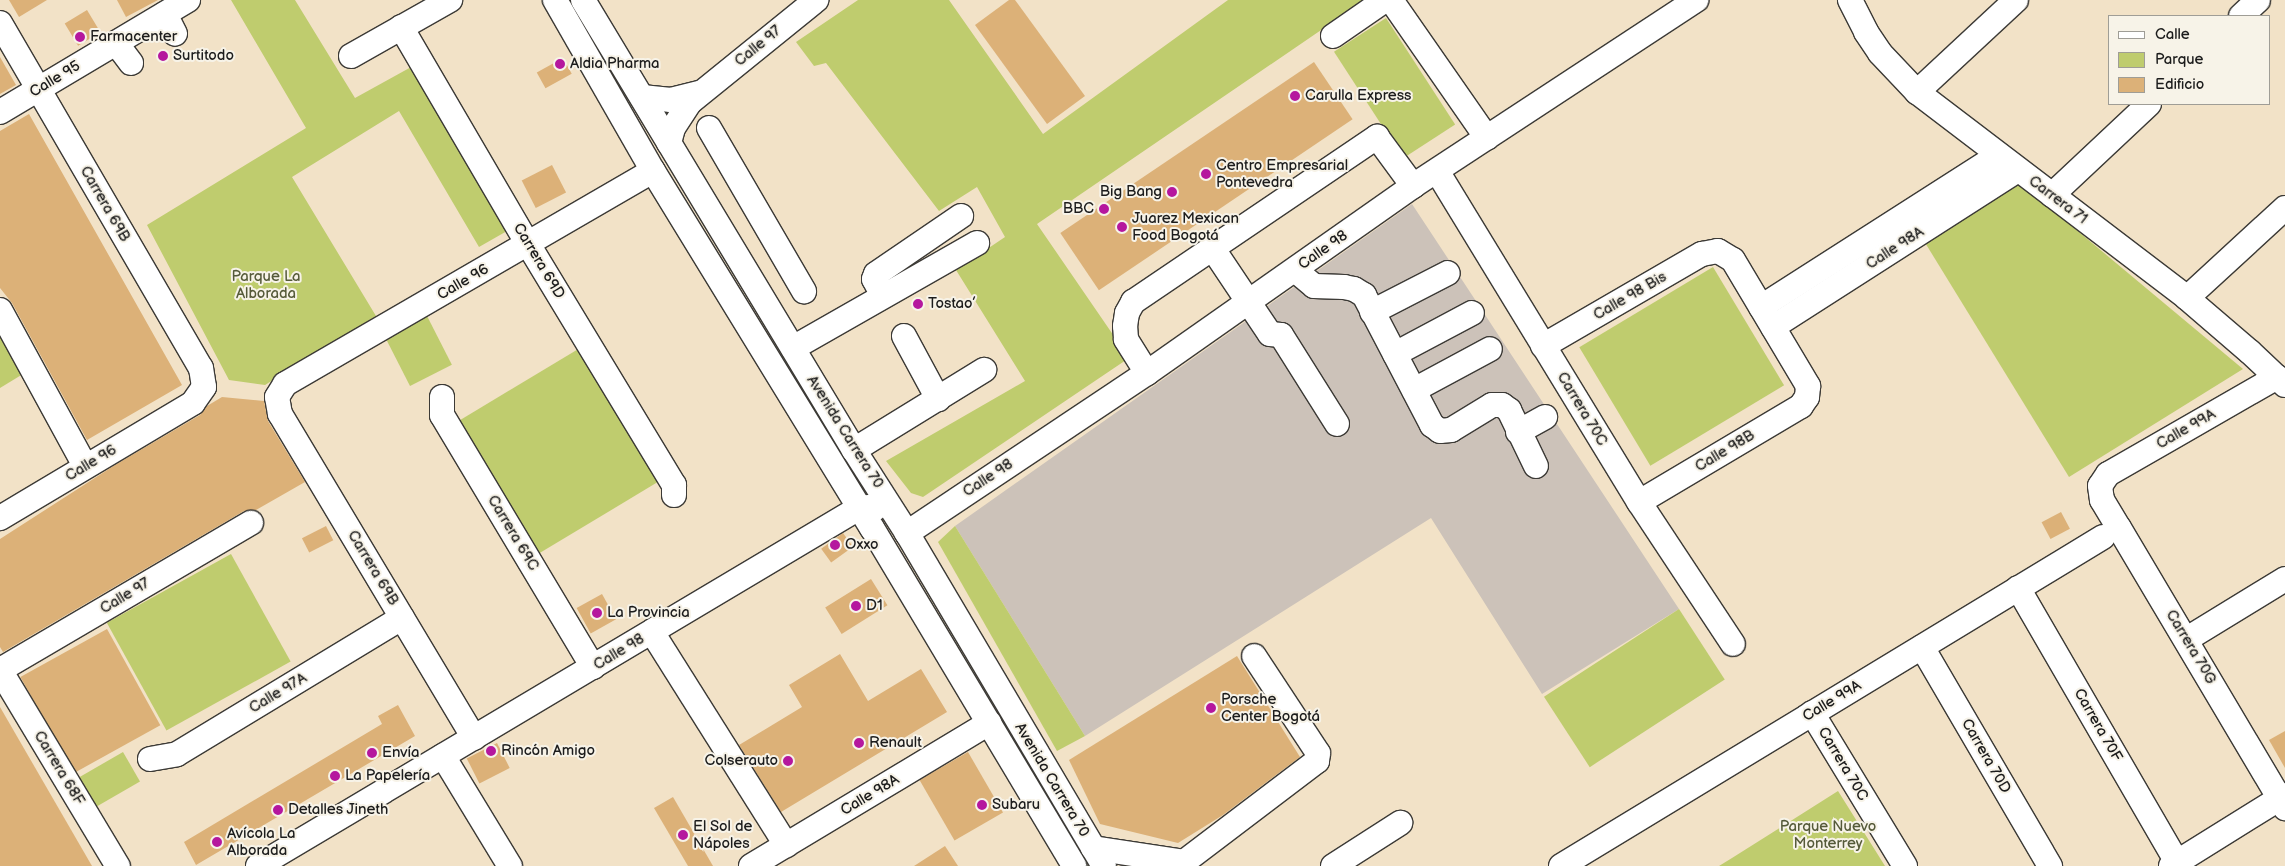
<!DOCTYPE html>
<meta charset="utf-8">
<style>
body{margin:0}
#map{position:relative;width:2285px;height:866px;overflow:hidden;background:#f2e2c7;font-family:"Balsamiq Sans",sans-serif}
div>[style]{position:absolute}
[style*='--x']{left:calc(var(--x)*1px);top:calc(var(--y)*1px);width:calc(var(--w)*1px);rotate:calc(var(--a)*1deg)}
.industrial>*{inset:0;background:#ccc2b9}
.green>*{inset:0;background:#bfcc6e;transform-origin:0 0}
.building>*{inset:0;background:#dcb178;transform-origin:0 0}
.roads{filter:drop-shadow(1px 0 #3c3a36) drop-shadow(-1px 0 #3c3a36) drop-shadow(0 1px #3c3a36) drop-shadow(0 -1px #3c3a36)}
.minor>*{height:24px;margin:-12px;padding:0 12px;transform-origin:12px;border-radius:12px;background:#fff}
.dots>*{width:14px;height:14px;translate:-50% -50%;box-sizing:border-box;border:2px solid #f7f3e8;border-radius:50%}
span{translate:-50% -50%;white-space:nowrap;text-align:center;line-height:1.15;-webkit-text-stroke:4px #f7f3e8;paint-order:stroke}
.poi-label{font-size:15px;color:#1c1c1c}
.left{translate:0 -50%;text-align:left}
.right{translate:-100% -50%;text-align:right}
.street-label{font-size:15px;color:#1c1c1c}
.park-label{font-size:15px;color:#555a39}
.legend{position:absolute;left:2108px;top:15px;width:162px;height:90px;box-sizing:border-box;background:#f7f3e8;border:1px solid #9f9d96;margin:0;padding:6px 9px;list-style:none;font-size:15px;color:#1c1c1c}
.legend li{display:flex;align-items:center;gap:10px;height:25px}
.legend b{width:25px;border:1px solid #9f9d96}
</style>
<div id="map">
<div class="industrial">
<div style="clip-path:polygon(1412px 204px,1679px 609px,1542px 694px,1431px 518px,1085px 736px,955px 526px)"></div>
</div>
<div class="green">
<div style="clip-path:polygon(231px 0,295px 0,355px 98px,413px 66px,507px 231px,479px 247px,399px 111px,292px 177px,376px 316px,265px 385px,229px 380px,147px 225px,306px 128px)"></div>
<div style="clip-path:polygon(858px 0,949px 0,1043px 134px,1228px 0,1365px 0,1037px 224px,1129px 358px,923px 497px,911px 493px,886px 461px,1025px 381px,956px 270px,1005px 237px,977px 187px,939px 211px,826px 63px,814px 66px,796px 42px)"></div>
<div style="left:1386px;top:18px;width:127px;height:62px;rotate:57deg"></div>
<div style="clip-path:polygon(2019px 182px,2243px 369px,2069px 477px,1924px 241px)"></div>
<div style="left:1713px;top:267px;width:138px;height:156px;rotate:59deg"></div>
<div style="left:426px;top:314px;width:57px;height:47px;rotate:63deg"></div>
<div style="clip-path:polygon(0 335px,23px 374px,0 388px)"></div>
<div style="left:585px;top:345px;width:155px;height:147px;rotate:59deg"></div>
<div style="clip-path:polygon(955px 526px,1085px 736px,1057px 751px,938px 542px)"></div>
<div style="left:231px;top:554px;width:123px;height:142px;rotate:61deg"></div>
<div style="left:1679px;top:609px;width:84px;height:161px;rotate:57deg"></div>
<div style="left:123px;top:752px;width:34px;height:56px;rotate:60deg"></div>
<div style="clip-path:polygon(1838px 791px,1885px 866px,1719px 866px,1732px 858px)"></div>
</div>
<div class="building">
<div style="clip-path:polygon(9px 0,47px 0,19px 17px)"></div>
<div style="clip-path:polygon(117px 0,158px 0,126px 17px)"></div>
<div style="clip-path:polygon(1009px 0,1015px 0,1085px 96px,1047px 124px,975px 25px)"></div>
<div style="left:87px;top:10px;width:26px;height:26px;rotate:59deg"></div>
<div style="clip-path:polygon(0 57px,16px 85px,0 94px)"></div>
<div style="left:563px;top:58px;width:18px;height:30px;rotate:61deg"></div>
<div style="left:1314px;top:62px;width:69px;height:306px;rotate:56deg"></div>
<div style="clip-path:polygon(29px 114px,182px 385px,87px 440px,12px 303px,0 288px,0 131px)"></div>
<div style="left:552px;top:165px;width:31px;height:34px;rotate:63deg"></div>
<div style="clip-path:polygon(222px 397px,264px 401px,268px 421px,305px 482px,256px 510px,244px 511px,3px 652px,0 647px,0 539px,115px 465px,200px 415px,207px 406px)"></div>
<div style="left:2061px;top:512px;width:19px;height:22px;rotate:62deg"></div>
<div style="left:326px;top:526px;width:16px;height:27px;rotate:63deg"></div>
<div style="left:843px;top:533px;width:17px;height:27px;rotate:54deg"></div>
<div style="left:871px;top:579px;width:31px;height:54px;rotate:58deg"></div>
<div style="left:602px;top:594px;width:29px;height:29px;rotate:61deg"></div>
<div style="left:107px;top:629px;width:110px;height:99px;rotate:61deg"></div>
<div style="clip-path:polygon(840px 654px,868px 701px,921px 669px,947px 712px,781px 812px,739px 745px,802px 707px,789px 685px)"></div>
<div style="clip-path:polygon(1237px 656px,1300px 757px,1223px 815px,1178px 843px,1100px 824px,1069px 760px)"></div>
<div style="clip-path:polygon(398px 705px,415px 736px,196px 865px,184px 842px,382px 724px,378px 716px)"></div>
<div style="clip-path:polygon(0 707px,92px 866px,0 866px)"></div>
<div style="clip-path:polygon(2285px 731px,2285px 768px,2269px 740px)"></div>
<div style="left:497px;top:743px;width:28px;height:34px;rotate:63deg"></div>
<div style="left:968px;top:752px;width:70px;height:56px;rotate:60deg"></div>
<div style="clip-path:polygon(673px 797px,713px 866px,688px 866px,654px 808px)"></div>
<div style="clip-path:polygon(945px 846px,958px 866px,914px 866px)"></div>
</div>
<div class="roads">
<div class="minor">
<div style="--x:555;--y:0;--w:197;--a:60.2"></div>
<div style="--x:653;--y:171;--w:419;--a:58.5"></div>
<div style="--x:872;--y:528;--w:394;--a:59.1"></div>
<div style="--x:583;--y:0;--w:525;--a:58.94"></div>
<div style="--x:854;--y:450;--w:98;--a:57.4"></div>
<div style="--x:907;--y:533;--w:387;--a:59.4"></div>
<div style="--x:1391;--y:0;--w:168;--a:55.2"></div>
<div style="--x:1850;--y:0;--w:36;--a:63"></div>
<div style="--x:1866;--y:32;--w:25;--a:56"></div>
<div style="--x:1880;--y:53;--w:54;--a:46.5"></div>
<div style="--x:1917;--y:92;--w:340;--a:37.3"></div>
<div style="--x:2187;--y:298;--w:83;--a:40.6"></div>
<div style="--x:2250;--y:352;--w:48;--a:43.3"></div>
<div style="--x:165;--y:14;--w:22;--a:63"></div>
<div style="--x:2241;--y:16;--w:23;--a:-43"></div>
<div style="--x:0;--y:23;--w:399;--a:59.8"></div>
<div style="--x:201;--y:368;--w:19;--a:81"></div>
<div style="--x:204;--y:387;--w:19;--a:125"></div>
<div style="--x:193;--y:403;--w:225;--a:149.2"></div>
<div style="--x:401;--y:27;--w:251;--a:59.7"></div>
<div style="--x:528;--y:244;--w:282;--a:58.8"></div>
<div style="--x:674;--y:485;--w:10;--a:90"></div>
<div style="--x:1333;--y:36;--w:63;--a:-34.7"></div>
<div style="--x:116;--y:43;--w:25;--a:53"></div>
<div style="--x:351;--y:56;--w:114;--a:-29.5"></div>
<div style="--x:1917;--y:92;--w:135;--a:-42.9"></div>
<div style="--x:642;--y:97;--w:29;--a:6"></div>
<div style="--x:671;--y:100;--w:30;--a:-14"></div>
<div style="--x:0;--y:112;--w:219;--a:-30.8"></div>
<div style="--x:709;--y:128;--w:189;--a:59.8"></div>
<div style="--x:669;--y:143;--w:16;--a:-75"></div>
<div style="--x:673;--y:128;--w:30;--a:-57"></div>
<div style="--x:689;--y:103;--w:164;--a:-39"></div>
<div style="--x:1437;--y:171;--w:388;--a:58.6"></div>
<div style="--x:1639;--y:502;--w:170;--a:56.5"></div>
<div style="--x:2052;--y:195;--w:133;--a:-43.2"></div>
<div style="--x:1213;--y:249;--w:102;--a:56.2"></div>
<div style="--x:1270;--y:334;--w:11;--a:5"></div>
<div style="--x:1281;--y:335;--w:105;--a:57.8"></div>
<div style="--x:1295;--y:270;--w:25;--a:40"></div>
<div style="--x:1314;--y:286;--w:30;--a:2"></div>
<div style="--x:1344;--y:287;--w:10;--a:11"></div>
<div style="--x:1354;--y:289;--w:12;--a:31"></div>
<div style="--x:1364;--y:295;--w:147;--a:62.4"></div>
<div style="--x:1432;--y:425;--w:10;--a:37"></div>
<div style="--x:1440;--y:431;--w:11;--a:-5"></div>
<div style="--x:1451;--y:430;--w:48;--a:-31.4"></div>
<div style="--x:1492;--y:405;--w:10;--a:0"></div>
<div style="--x:1502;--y:405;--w:9;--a:36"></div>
<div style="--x:1509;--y:410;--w:62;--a:64.3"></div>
<div style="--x:883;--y:296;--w:19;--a:-118"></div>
<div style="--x:874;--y:279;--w:5;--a:-68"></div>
<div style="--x:876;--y:274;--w:103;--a:-34.3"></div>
<div style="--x:2187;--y:298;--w:133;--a:-42.6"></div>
<div style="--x:1761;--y:307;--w:282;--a:-32.6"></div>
<div style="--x:0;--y:310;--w:178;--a:61.4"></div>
<div style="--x:1372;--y:312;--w:85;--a:-27.2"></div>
<div style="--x:1773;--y:327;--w:291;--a:-32.7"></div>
<div style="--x:904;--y:336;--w:72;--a:61.6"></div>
<div style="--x:1543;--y:346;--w:184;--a:-30.1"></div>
<div style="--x:1702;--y:254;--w:16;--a:-11"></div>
<div style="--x:1718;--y:251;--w:17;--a:31"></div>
<div style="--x:1733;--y:260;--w:147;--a:59.2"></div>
<div style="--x:1808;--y:386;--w:11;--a:95"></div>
<div style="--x:1807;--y:397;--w:11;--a:124"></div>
<div style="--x:1801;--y:406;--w:188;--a:149.3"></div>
<div style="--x:793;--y:348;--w:212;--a:-29.7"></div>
<div style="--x:1395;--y:354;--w:87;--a:-28"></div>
<div style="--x:1147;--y:373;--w:40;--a:-122"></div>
<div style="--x:1126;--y:339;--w:13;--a:-94"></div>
<div style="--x:1125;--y:326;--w:13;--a:-81"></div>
<div style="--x:1127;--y:313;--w:13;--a:-61"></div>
<div style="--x:1133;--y:302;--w:295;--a:-34.1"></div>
<div style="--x:1377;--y:137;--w:61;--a:53.7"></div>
<div style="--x:2277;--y:377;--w:195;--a:150.1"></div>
<div style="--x:2108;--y:474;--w:14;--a:124"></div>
<div style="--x:2100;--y:486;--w:14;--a:82"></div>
<div style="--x:2102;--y:500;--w:33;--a:59"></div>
<div style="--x:2119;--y:528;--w:326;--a:59.3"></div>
<div style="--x:1414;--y:390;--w:86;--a:-28.3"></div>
<div style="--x:442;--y:397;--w:18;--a:90"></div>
<div style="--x:442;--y:415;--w:294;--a:59.1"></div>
<div style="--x:1518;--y:432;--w:31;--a:-29"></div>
<div style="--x:854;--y:450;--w:153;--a:-31.6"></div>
<div style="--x:907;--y:533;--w:288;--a:-33.7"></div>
<div style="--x:1147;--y:373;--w:325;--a:-35.1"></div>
<div style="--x:1413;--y:186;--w:339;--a:-33.3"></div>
<div style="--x:2018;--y:588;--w:317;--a:59.9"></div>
<div style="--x:652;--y:632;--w:252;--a:57.8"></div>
<div style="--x:2187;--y:639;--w:115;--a:-31.5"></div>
<div style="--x:1922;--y:647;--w:254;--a:59.7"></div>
<div style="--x:0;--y:670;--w:291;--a:-30.4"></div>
<div style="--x:0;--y:670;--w:229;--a:59"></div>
<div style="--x:1812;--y:713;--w:179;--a:58.7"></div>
<div style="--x:474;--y:738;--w:378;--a:-120.9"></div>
<div style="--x:280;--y:414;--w:17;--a:-100"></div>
<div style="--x:277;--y:397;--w:15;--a:-58"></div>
<div style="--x:285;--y:384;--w:425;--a:-30.1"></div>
<div style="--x:443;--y:756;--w:129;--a:58.7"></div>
<div style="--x:150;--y:759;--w:27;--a:-10"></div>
<div style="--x:177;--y:754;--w:263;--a:-31.2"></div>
<div style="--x:1093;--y:848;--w:92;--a:8.7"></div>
<div style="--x:1184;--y:862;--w:167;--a:-37.2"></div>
<div style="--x:1317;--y:761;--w:8;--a:-83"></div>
<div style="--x:1318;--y:753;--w:116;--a:-123.4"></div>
<div style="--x:258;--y:866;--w:700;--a:-30.78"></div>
<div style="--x:859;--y:508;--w:11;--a:-5"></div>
<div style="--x:870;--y:507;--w:5;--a:22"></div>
<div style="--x:751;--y:866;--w:278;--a:-31"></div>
<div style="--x:1333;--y:866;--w:80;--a:-32.7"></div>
<div style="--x:1561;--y:866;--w:634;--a:-31.26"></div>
<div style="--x:2171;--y:866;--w:134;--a:-31.9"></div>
</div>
</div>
<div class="dots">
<div style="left:80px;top:37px;background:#b5179e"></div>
<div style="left:163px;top:56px;background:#b5179e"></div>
<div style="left:560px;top:64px;background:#b5179e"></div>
<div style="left:1295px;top:96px;background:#b5179e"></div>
<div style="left:1206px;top:174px;background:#b5179e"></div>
<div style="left:1172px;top:192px;background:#b5179e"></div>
<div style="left:1104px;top:209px;background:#b5179e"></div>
<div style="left:1122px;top:227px;background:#b5179e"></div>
<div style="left:918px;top:304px;background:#b5179e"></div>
<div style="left:835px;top:545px;background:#b5179e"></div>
<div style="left:856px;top:606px;background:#b5179e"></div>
<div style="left:597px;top:613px;background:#b5179e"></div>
<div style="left:1211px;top:708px;background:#b5179e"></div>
<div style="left:859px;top:743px;background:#b5179e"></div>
<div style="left:491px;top:751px;background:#b5179e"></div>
<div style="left:372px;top:753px;background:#b5179e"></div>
<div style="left:788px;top:761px;background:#b5179e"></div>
<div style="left:335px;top:776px;background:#b5179e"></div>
<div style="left:982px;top:805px;background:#b5179e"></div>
<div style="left:278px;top:810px;background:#b5179e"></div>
<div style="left:683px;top:835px;background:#b5179e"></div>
<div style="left:217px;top:842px;background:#b5179e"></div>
</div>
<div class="poi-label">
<span class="left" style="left:90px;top:37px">Farmacenter</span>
<span class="left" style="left:173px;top:56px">Surtitodo</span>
<span class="left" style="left:570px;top:64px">Aldia Pharma</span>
<span class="left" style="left:1305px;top:96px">Carulla Express</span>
<span class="left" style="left:1216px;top:174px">Centro Empresarial<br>Pontevedra</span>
<span class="right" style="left:1162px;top:192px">Big Bang</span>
<span class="right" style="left:1094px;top:209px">BBC</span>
<span class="left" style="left:1132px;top:227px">Juarez Mexican<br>Food Bogotá</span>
<span class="left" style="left:928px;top:304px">Tostao’</span>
<span class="left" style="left:845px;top:545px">Oxxo</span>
<span class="left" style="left:866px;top:606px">D1</span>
<span class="left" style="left:607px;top:613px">La Provincia</span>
<span class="left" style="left:1221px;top:708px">Porsche<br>Center Bogotá</span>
<span class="left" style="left:869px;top:743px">Renault</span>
<span class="left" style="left:501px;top:751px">Rincón Amigo</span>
<span class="left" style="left:382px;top:753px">Envía</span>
<span class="right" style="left:778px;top:761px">Colserauto</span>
<span class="left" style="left:345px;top:776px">La Papelería</span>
<span class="left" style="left:992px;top:805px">Subaru</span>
<span class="left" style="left:288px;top:810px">Detalles Jineth</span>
<span class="left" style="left:693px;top:835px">El Sol de<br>Nápoles</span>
<span class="left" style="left:227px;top:842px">Avícola La<br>Alborada</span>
</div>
<div class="street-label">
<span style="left:758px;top:46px;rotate:-39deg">Calle 97</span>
<span style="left:55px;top:79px;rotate:-31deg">Calle 95</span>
<span style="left:2058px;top:200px;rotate:37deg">Carrera 71</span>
<span style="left:105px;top:204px;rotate:60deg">Carrera 69B</span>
<span style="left:1895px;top:248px;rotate:-33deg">Calle 98A</span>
<span style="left:1323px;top:250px;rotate:-35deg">Calle 98</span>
<span style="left:539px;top:261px;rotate:59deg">Carrera 69D</span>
<span style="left:463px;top:282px;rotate:-30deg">Calle 96</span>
<span style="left:1630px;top:296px;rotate:-30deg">Calle 98 Bis</span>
<span style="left:1582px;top:409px;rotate:59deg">Carrera 70C</span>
<span style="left:2186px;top:429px;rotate:-30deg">Calle 99A</span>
<span style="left:845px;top:432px;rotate:58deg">Avenida Carrera 70</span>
<span style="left:1725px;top:451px;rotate:-31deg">Calle 98B</span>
<span style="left:91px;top:463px;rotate:-31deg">Calle 96</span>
<span style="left:988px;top:478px;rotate:-33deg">Calle 98</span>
<span style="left:513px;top:533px;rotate:59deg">Carrera 69C</span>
<span style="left:373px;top:568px;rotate:59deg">Carrera 69B</span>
<span style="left:125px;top:596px;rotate:-31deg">Calle 97</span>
<span style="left:2191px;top:647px;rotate:59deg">Carrera 70G</span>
<span style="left:619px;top:652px;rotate:-31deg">Calle 98</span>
<span style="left:278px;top:693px;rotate:-31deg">Calle 97A</span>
<span style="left:1832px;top:701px;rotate:-31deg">Calle 99A</span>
<span style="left:2098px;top:725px;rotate:60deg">Carrera 70F</span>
<span style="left:1986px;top:756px;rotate:60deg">Carrera 70D</span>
<span style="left:1843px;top:764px;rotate:59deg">Carrera 70C</span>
<span style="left:59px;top:768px;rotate:59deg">Carrera 68F</span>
<span style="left:1052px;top:780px;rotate:59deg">Avenida Carrera 70</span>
<span style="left:870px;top:795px;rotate:-31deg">Calle 98A</span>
</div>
<div class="park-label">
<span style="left:266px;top:285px">Parque La<br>Alborada</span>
<span style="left:1828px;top:835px">Parque Nuevo<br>Monterrey</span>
</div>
<ul class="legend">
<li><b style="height:6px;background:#fff"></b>Calle</li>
<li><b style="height:14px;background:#bfcc6e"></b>Parque</li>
<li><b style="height:14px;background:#dcb178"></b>Edificio</li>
</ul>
</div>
